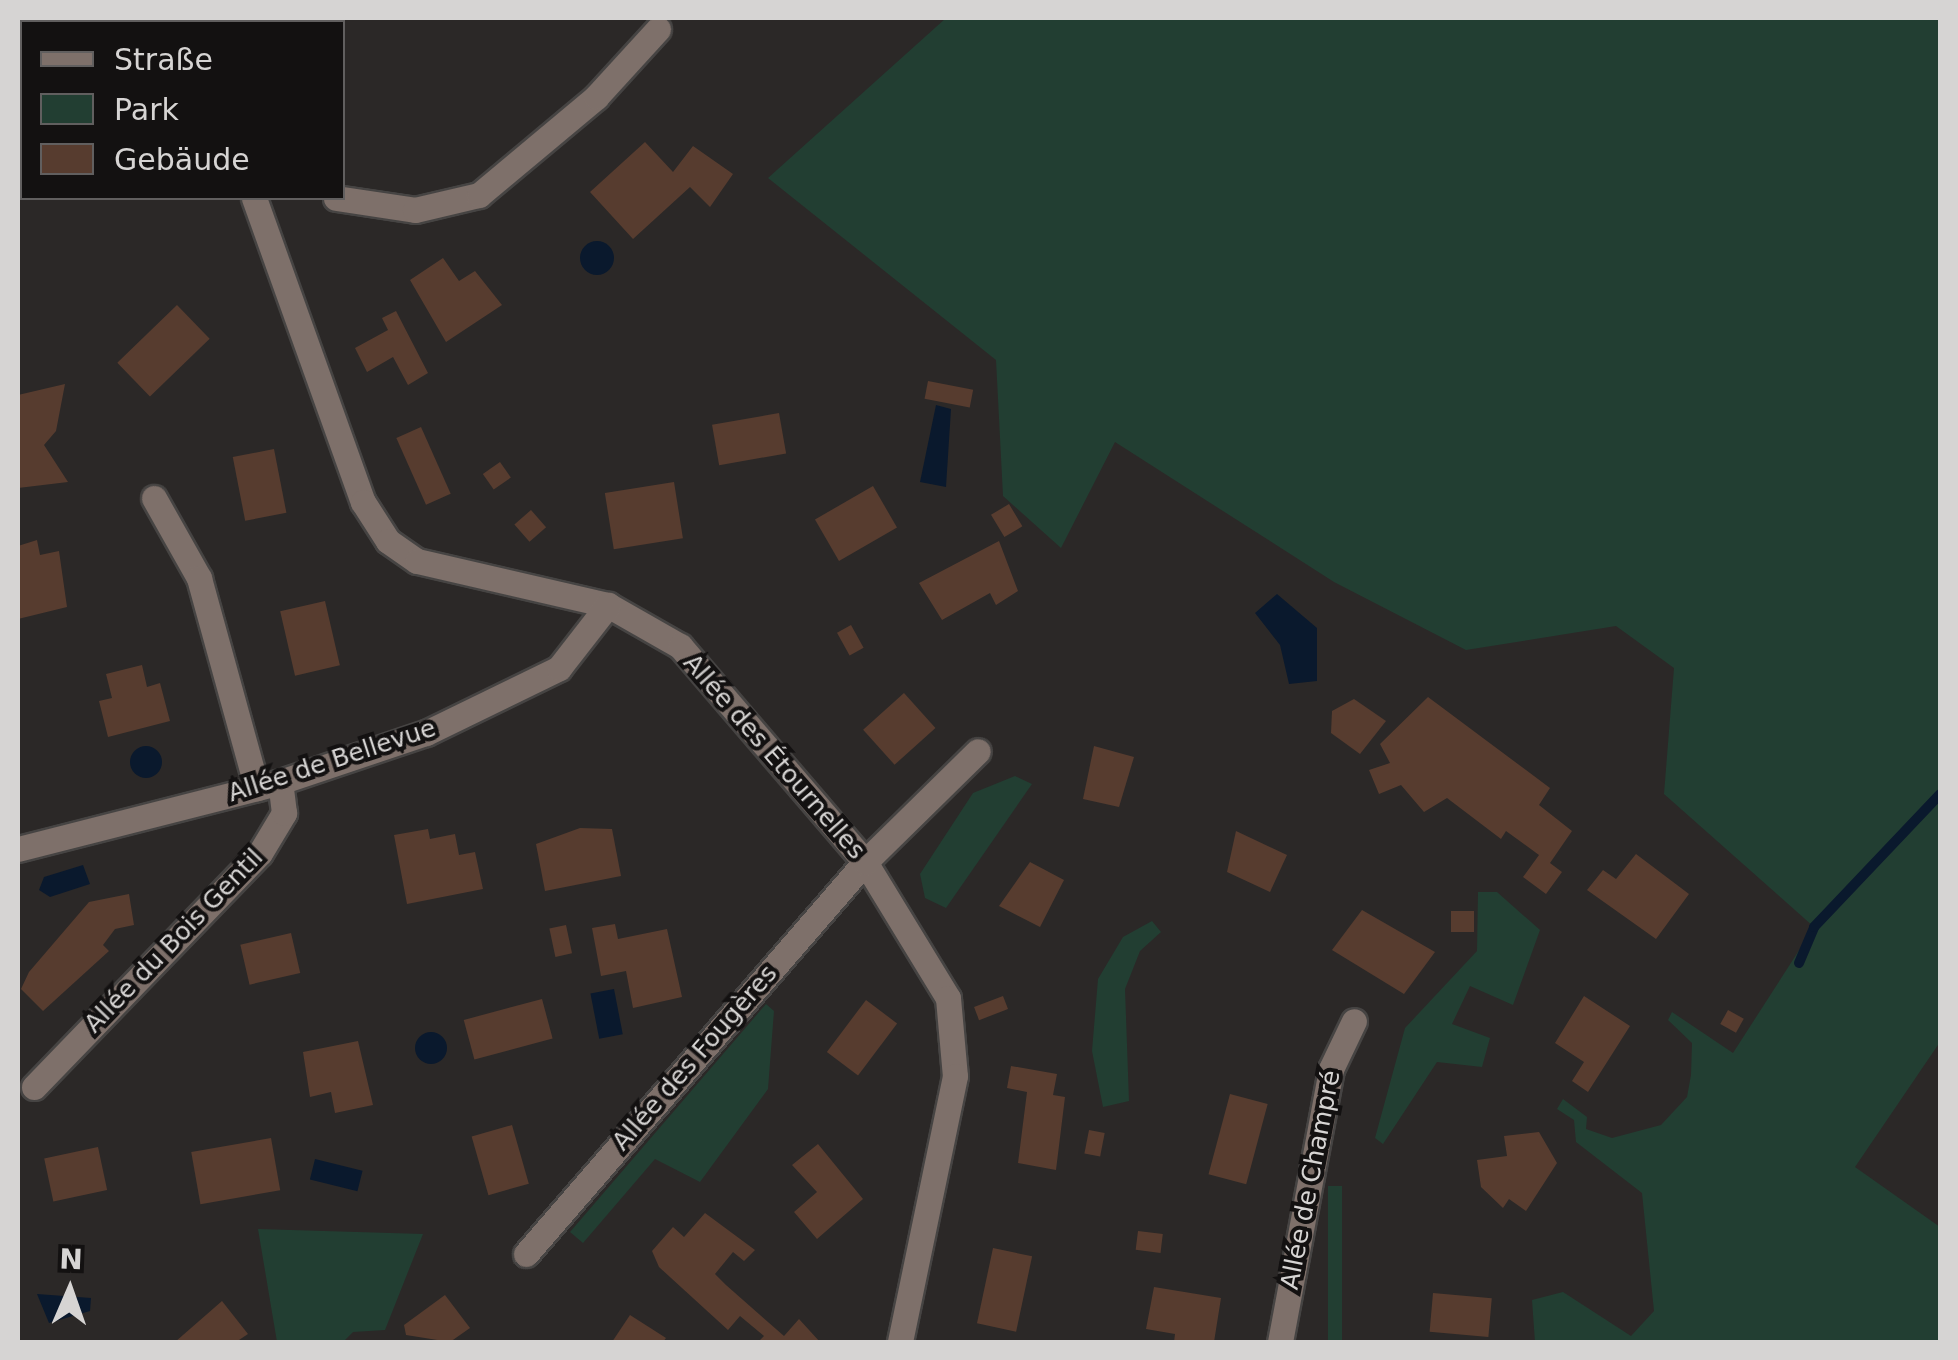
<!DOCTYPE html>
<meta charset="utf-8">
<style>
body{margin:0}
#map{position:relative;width:1958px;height:1360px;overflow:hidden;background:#2b2827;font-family:"DejaVu Sans",sans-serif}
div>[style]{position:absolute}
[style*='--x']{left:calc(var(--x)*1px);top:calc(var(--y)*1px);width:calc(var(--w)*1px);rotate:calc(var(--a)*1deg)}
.green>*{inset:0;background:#223e32;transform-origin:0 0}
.water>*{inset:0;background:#0a192d;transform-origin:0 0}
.round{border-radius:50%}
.stream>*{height:10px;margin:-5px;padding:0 5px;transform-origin:5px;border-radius:5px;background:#0a192d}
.building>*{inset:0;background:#573c2f;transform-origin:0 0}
.roads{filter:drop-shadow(2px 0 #464443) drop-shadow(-2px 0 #464443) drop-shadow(0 2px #464443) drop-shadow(0 -2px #464443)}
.minor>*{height:25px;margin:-12.5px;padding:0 12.5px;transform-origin:12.5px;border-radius:12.5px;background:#7e706a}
span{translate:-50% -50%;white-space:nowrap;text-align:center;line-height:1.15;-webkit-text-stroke:8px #131111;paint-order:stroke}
.street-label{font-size:25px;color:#d6d4d3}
.frame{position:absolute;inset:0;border:20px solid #d6d4d3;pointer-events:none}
.legend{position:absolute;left:20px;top:20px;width:325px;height:180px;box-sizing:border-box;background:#131111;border:2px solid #615f5f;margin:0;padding:12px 18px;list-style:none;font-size:30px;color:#d6d4d3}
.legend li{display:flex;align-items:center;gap:20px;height:50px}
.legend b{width:50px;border:2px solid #615f5f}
.north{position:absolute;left:20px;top:1240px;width:100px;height:100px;-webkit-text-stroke:8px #131111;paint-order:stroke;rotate:2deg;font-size:28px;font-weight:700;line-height:40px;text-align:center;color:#d6d4d3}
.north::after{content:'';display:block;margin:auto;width:35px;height:45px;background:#d6d4d3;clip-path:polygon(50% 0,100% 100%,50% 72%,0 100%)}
</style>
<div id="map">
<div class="green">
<div style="clip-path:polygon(46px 18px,242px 18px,42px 22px)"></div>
<div style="clip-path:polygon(946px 18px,1940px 18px,1940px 1042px,1855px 1167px,1940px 1227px,1940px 1342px,1535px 1342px,1532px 1300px,1563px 1292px,1631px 1336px,1654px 1311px,1642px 1193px,1576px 1142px,1574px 1120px,1557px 1109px,1563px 1099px,1587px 1117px,1586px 1129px,1612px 1138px,1661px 1125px,1687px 1097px,1691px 1075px,1692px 1043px,1668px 1020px,1672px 1012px,1733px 1053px,1814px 927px,1664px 794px,1674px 668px,1616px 626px,1466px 650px,1334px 582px,1115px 442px,1061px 548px,1003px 496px,996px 360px,768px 178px)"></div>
<div style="clip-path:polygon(1015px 776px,1032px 784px,946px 908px,925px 898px,920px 874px,973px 793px)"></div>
<div style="clip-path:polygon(1478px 892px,1497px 892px,1540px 930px,1513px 1005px,1470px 986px,1452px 1024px,1490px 1038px,1482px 1067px,1437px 1062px,1383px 1144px,1375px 1138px,1405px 1028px,1477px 951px)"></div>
<div style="clip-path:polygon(1152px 921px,1161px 932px,1140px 951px,1125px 989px,1129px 1101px,1103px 1107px,1092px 1051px,1098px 979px,1123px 937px)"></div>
<div style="clip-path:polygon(766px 1004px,774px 1011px,768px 1089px,700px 1182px,655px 1159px,583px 1243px,570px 1232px)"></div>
<div style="left:1328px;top:1186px;width:14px;height:158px"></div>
<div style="clip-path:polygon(258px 1229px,423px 1234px,385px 1330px,353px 1332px,343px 1342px,277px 1342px)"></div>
</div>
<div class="water">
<div class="round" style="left:580px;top:241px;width:34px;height:34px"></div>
<div style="clip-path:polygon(936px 405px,951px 409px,946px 487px,920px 482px)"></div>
<div style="clip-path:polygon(1277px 594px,1317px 628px,1317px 681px,1289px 684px,1280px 645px,1255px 613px)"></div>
<div class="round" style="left:130px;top:746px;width:32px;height:32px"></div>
<div style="clip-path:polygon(83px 865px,90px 884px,50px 897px,39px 890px,44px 877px)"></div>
<div style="left:614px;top:989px;width:46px;height:24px;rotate:79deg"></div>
<div class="round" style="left:415px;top:1032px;width:32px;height:32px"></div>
<div style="left:315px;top:1159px;width:49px;height:21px;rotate:14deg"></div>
<div style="clip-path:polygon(37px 1294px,91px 1298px,90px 1311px,49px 1323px)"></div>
</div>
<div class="stream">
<div style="--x:1799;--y:963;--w:39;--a:-67"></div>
<div style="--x:1814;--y:927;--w:183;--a:-46.5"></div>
</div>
<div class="building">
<div style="clip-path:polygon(645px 142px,673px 172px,693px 146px,733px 174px,710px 207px,690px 187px,633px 239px,590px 192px)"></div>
<div style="clip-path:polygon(443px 258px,459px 281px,475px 271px,502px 305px,446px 342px,410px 280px)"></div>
<div style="left:177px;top:305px;width:47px;height:83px;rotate:46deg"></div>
<div style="clip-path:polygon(396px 311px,428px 373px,408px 385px,393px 357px,367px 372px,355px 348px,388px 330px,382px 318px)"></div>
<div style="left:928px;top:381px;width:46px;height:18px;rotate:11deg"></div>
<div style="clip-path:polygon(65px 384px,56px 431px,44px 445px,68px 482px,18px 488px,18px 395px)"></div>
<div style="left:779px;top:413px;width:41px;height:68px;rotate:80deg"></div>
<div style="left:421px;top:427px;width:73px;height:27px;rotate:66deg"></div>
<div style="left:274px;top:449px;width:65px;height:42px;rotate:79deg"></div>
<div style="left:500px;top:462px;width:19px;height:21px;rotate:55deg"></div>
<div style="left:674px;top:482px;width:57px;height:70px;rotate:81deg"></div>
<div style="left:873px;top:486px;width:48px;height:67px;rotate:60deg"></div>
<div style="left:1009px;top:504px;width:26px;height:21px;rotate:59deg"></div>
<div style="left:531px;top:510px;width:23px;height:22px;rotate:49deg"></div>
<div style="clip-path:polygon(37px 540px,40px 555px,59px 551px,67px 607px,18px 619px,18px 546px)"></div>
<div style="clip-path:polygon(999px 541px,1018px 591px,996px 605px,990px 593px,942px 620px,919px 583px)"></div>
<div style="left:325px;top:601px;width:66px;height:46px;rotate:77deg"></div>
<div style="left:851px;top:625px;width:26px;height:16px;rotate:61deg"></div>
<div style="clip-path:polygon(142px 665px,147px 687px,160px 683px,170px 721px,108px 737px,99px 701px,112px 698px,106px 674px)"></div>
<div style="left:904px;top:693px;width:47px;height:55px;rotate:48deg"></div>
<div style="clip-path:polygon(1428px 697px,1550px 788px,1539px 805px,1572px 831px,1550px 863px,1562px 872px,1546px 894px,1523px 877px,1539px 855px,1506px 831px,1501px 839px,1447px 798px,1424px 812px,1401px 785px,1379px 794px,1369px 770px,1390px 763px,1380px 744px)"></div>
<div style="clip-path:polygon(1354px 699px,1386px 721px,1360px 754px,1331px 733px,1332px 711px)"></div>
<div style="clip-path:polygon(1094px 746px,1134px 757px,1119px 807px,1083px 799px)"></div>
<div style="clip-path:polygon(580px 828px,612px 829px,621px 876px,545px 891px,536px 844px)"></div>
<div style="clip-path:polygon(428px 829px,430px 839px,455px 834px,459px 855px,475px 852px,483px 889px,407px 904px,394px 835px)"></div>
<div style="clip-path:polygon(1236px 831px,1287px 855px,1270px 892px,1227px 872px)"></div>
<div style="clip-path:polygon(1636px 854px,1689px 894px,1656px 939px,1587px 890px,1603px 870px,1616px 879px)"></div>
<div style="clip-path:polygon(1030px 862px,1064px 880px,1040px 927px,999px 906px)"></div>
<div style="clip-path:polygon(129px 894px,134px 925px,115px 929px,103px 945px,109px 951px,43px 1011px,21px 989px,29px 972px,89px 902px)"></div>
<div style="clip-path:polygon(1362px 910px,1435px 952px,1404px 994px,1332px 950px)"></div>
<div style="left:1451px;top:911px;width:23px;height:21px"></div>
<div style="clip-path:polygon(615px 924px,618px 939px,667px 929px,682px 997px,633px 1008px,626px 971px,601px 976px,592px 928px)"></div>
<div style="left:566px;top:925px;width:29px;height:17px;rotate:78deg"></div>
<div style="left:291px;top:933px;width:41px;height:52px;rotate:77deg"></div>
<div style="left:1003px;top:996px;width:14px;height:31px;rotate:69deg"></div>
<div style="clip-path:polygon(1584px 996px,1630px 1026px,1588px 1092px,1572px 1081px,1584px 1062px,1555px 1043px)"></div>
<div style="left:542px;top:999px;width:41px;height:81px;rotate:75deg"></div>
<div style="left:866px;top:1000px;width:39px;height:65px;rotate:37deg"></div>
<div style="left:1728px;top:1010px;width:18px;height:16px;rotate:29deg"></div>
<div style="clip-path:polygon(358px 1041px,373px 1105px,335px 1113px,331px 1092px,310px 1097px,303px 1052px)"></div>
<div style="clip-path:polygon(1011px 1066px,1057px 1074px,1053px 1095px,1065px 1097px,1056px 1170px,1018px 1163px,1027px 1092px,1007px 1088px)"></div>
<div style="left:1230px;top:1094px;width:39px;height:83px;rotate:15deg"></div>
<div style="left:512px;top:1125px;width:61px;height:42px;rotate:74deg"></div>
<div style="left:1089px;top:1130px;width:16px;height:24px;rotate:11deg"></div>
<div style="clip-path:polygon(1539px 1132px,1557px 1163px,1526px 1211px,1509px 1199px,1503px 1208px,1481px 1187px,1477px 1160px,1507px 1156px,1504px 1136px)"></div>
<div style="left:271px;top:1138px;width:53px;height:81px;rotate:80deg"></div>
<div style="clip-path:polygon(818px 1144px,863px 1199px,817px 1239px,794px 1212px,817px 1192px,792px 1165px)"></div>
<div style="left:98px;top:1147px;width:44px;height:55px;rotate:78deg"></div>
<div style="clip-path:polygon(705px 1213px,755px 1250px,744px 1261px,733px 1252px,715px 1274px,726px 1285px,784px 1336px,799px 1319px,820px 1342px,758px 1342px,764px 1336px,740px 1316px,728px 1330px,659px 1267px,652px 1251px,673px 1227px,684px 1237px)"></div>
<div style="left:1138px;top:1231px;width:25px;height:19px;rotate:7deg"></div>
<div style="left:993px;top:1248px;width:40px;height:77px;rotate:12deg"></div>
<div style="clip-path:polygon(1154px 1287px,1221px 1298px,1214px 1342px,1174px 1342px,1175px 1334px,1146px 1329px)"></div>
<div style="left:1433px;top:1293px;width:59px;height:39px;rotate:5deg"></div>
<div style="clip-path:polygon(445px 1295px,470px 1328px,450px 1342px,406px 1335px,404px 1325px)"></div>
<div style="clip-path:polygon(222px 1301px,248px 1334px,236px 1342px,175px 1342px)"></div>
<div style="clip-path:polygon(630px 1315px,666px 1338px,663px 1342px,612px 1342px)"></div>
</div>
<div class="roads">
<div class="minor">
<div style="--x:18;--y:140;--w:4;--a:27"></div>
<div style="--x:254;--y:198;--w:323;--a:70.3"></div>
<div style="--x:363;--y:502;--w:46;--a:57.3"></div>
<div style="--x:388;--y:541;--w:35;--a:35"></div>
<div style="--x:417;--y:561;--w:196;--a:13"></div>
<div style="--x:608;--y:605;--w:83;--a:29.7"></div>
<div style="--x:680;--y:646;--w:284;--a:49.4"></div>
<div style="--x:865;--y:862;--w:159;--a:58.6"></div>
<div style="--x:948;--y:998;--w:78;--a:84.9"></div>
<div style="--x:955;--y:1076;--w:272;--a:101.7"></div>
<div style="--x:336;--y:198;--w:80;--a:8.6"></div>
<div style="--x:415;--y:210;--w:66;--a:-13.2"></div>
<div style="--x:479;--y:195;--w:153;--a:-39.9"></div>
<div style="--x:596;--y:97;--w:92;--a:-47.6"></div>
<div style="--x:154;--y:498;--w:92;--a:60.6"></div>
<div style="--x:199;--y:578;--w:218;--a:74.6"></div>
<div style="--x:18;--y:849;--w:270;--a:-14.3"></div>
<div style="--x:280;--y:782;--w:154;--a:-18.6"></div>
<div style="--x:426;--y:733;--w:148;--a:-26"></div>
<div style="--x:559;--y:668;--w:80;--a:-52.1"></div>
<div style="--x:34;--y:1087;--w:325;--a:-46"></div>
<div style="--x:260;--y:853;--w:47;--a:-59"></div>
<div style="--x:284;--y:813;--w:31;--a:-97"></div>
<div style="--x:526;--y:1254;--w:518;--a:-49.15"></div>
<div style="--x:865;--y:862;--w:158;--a:-44.5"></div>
<div style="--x:1280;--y:1342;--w:278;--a:-79.4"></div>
<div style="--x:1331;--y:1069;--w:53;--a:-64.4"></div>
</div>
</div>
<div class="street-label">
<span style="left:774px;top:757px;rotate:49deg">Allée des Étournelles</span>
<span style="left:332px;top:761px;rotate:-18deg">Allée de Bellevue</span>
<span style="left:174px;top:941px;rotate:-46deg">Allée du Bois Gentil</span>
<span style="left:695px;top:1058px;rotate:-49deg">Allée des Fougères</span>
<span style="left:1311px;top:1180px;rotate:-79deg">Allée de Champré</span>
</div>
<div class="frame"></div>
<ul class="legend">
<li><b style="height:12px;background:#7e706a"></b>Straße</li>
<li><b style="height:28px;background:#223e32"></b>Park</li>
<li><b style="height:28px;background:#573c2f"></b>Gebäude</li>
</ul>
<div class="north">N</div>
</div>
